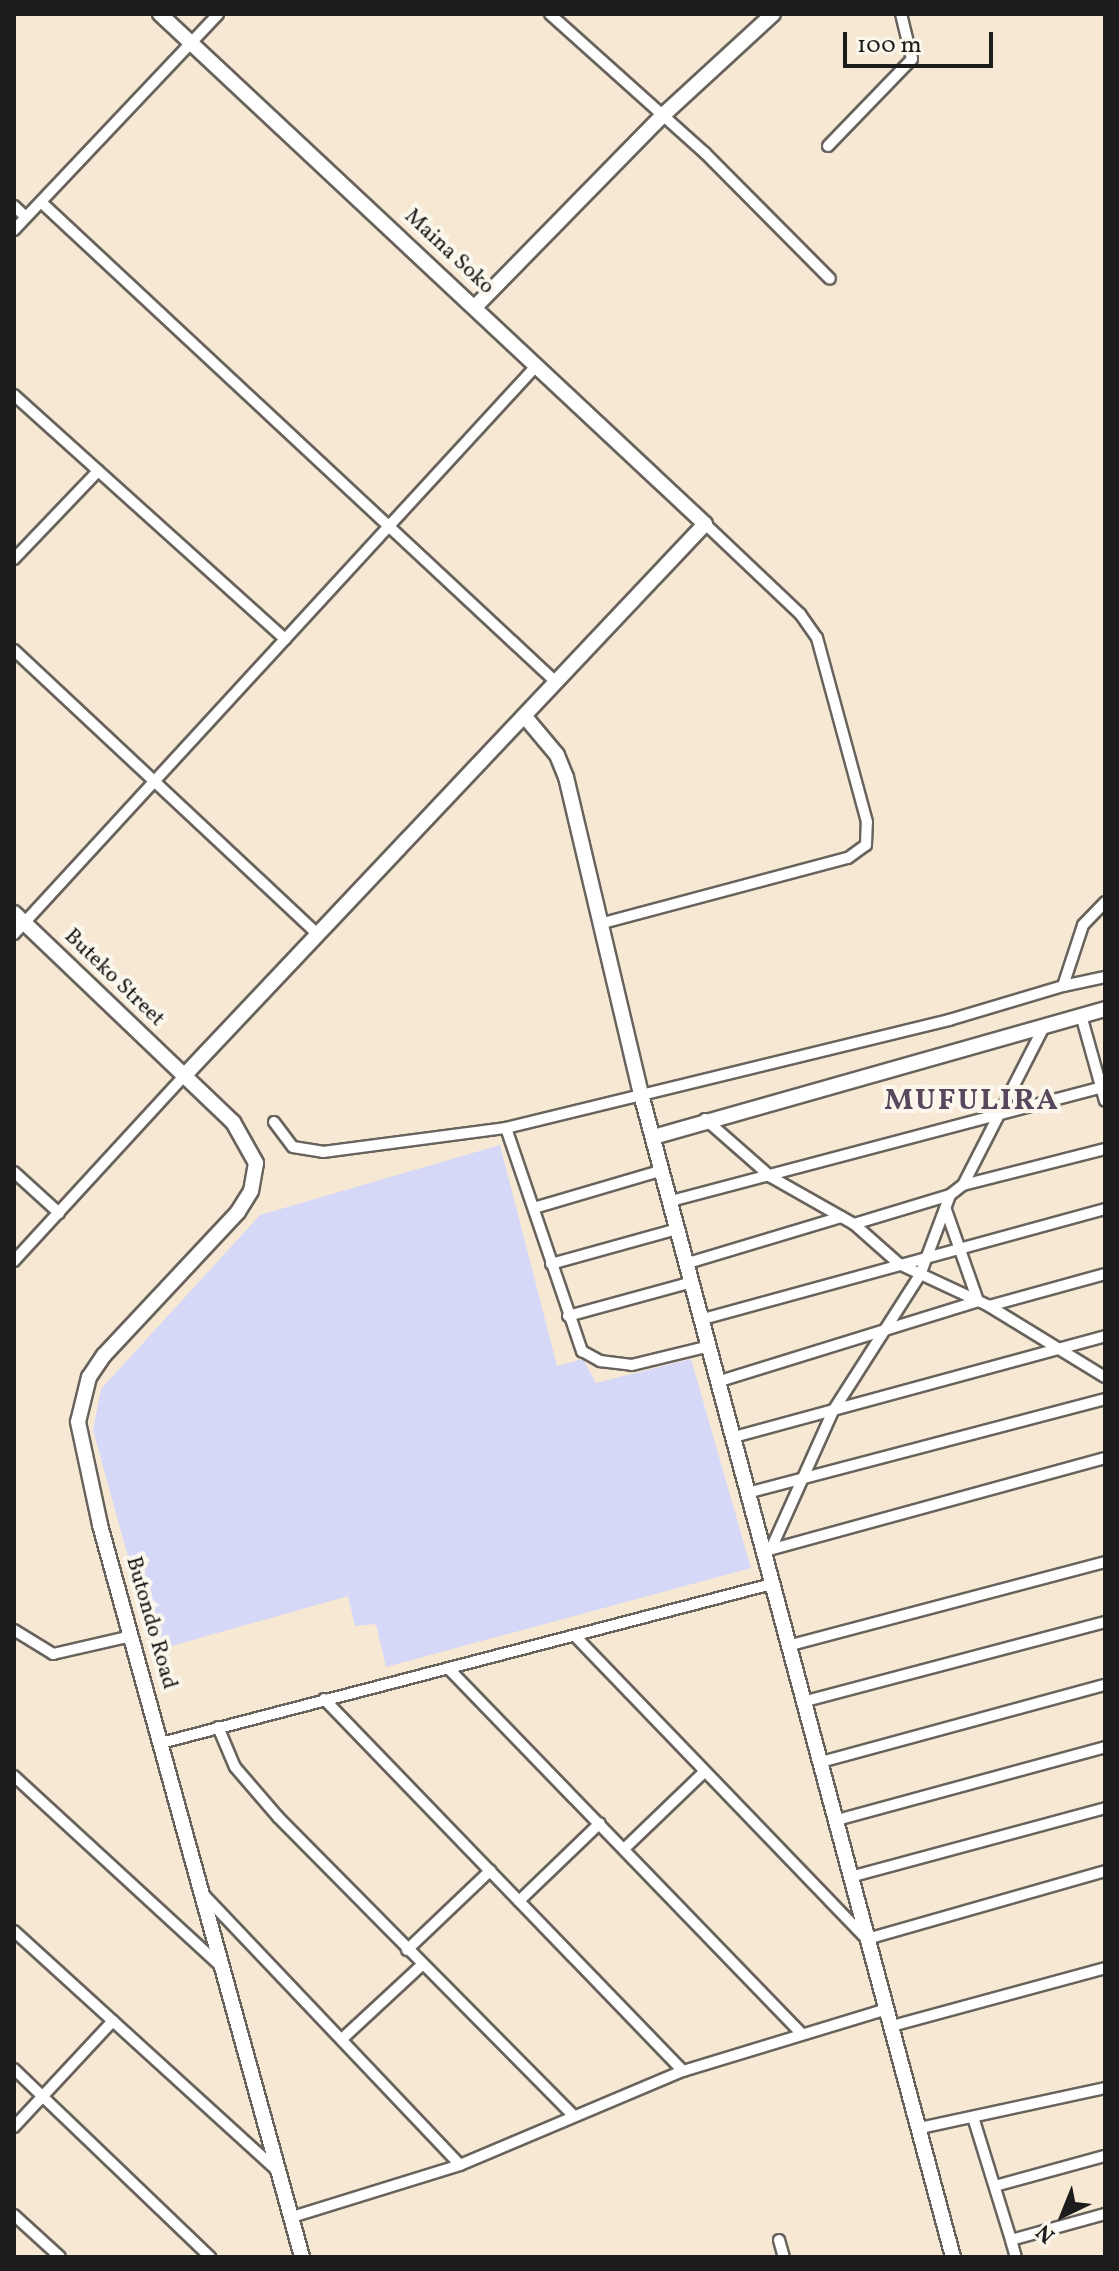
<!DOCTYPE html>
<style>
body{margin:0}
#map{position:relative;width:1119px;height:2271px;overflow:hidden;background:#f6e8d3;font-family:Vollkorn,serif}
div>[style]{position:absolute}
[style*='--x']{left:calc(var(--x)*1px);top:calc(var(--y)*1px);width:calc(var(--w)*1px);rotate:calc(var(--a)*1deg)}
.built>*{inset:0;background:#d6d8f8}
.roads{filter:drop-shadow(2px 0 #68635c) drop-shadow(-2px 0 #68635c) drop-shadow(0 2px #68635c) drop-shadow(0 -2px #68635c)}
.street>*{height:10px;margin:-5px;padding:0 5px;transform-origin:5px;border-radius:5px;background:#fff}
.secondary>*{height:14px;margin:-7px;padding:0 7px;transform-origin:7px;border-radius:7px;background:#fff}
span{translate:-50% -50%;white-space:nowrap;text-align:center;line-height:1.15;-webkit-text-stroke:8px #fbf7ec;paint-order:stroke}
.street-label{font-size:22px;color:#1c1c1c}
.district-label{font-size:30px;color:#59485d;font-weight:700;letter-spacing:2px}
.frame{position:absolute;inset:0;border:16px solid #1c1c1c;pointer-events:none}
.north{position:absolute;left:1023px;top:2175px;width:80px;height:80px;-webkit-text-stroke:6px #fbf7ec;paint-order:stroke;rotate:223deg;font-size:22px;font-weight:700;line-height:32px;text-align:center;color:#1c1c1c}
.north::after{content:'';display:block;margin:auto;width:28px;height:36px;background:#1c1c1c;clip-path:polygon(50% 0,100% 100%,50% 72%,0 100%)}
.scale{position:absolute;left:843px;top:32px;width:150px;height:36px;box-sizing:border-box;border:4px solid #1c1c1c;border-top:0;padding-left:10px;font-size:24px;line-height:28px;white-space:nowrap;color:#1c1c1c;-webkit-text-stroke:6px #fbf7ec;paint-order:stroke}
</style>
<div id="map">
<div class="built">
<div style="clip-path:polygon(500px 1145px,557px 1366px,583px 1359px,596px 1383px,691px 1359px,751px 1568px,386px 1667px,376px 1624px,355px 1626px,348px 1596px,154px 1651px,93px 1430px,101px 1389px,260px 1215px)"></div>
</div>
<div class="roads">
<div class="street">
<div style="--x:550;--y:14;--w:208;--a:41.9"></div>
<div style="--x:705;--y:153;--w:177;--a:45.2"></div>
<div style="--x:828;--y:146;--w:121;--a:-46"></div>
<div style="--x:912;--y:59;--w:46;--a:-103.7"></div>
<div style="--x:41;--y:202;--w:704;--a:42.99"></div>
<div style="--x:14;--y:206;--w:16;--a:43"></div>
<div style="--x:14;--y:230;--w:297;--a:-46.6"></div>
<div style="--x:14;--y:395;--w:365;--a:42"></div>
<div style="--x:14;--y:559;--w:122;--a:-46.3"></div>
<div style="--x:14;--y:650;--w:415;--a:43.1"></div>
<div style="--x:603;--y:923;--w:253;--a:-14.9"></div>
<div style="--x:848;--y:858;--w:22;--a:-36"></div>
<div style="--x:866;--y:845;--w:23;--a:-88"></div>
<div style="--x:867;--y:822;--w:191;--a:-105.2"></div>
<div style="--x:817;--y:638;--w:29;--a:-125"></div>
<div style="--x:800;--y:614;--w:131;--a:-136.5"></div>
<div style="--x:14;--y:934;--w:773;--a:-47.41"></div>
<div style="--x:1063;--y:986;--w:43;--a:-12.1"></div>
<div style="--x:1081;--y:1015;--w:89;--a:74.4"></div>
<div style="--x:705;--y:1119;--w:88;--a:41.3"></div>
<div style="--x:771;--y:1177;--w:95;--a:29.5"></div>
<div style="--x:854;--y:1224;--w:60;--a:41.6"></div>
<div style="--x:899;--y:1264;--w:99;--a:25"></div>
<div style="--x:989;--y:1306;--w:136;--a:31.5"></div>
<div style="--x:274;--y:1122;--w:31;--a:53"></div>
<div style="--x:293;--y:1147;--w:30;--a:9"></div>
<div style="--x:323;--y:1152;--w:185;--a:-7.5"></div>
<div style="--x:506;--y:1128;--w:456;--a:-13.7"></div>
<div style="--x:949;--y:1020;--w:119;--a:-16.6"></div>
<div style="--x:1063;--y:986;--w:64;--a:-71.8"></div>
<div style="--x:1083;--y:925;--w:32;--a:-46"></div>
<div style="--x:506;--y:1128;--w:236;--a:71.2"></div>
<div style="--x:582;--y:1351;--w:21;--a:29"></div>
<div style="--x:600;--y:1361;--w:32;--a:7"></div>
<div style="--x:632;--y:1365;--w:80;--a:-13.7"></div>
<div style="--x:14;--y:1172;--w:61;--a:42.3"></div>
<div style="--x:963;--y:1185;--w:146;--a:-14.2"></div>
<div style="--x:671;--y:1201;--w:449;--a:-14.8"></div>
<div style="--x:534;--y:1208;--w:134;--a:-16.4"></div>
<div style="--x:946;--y:1210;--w:96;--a:70.6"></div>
<div style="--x:854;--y:1224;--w:100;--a:-16.8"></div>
<div style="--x:14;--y:1261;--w:251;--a:-47.4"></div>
<div style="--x:688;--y:1263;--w:160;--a:-16.7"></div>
<div style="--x:551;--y:1264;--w:131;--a:-15.5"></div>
<div style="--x:989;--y:1306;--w:120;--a:-15.4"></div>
<div style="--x:568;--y:1316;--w:129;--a:-15.3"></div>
<div style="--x:703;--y:1319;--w:417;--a:-15.3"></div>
<div style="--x:720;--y:1381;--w:270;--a:-17.2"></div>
<div style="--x:734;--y:1437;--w:385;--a:-15.2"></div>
<div style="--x:747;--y:1493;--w:370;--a:-14.7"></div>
<div style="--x:771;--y:1549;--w:151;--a:-65.8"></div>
<div style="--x:833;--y:1411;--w:161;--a:-57.4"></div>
<div style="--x:920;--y:1275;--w:85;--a:-69.4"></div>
<div style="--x:950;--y:1195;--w:16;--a:-38"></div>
<div style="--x:963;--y:1185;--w:178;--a:-62.9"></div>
<div style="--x:769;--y:1550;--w:348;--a:-15.3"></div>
<div style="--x:14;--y:1630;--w:46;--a:31.6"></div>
<div style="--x:53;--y:1654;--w:80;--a:-13"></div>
<div style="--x:575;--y:1636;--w:421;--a:46.1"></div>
<div style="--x:867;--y:1939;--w:248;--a:-15.9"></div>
<div style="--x:791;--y:1645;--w:325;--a:-14.8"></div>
<div style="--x:448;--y:1668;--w:506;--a:45.96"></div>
<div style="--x:324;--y:1699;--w:517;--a:46.02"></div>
<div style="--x:806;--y:1701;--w:309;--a:-14.8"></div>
<div style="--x:218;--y:1727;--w:43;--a:67"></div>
<div style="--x:235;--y:1767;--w:66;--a:49.3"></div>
<div style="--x:278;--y:1817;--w:418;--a:45.3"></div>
<div style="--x:161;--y:1743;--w:631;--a:-14.59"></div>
<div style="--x:821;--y:1762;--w:294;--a:-15.2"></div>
<div style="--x:14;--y:1776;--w:282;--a:42.6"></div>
<div style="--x:837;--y:1820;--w:278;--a:-15.2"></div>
<div style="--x:624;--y:1849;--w:111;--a:-43.9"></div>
<div style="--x:850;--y:1877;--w:264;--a:-15.1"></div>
<div style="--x:204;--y:1895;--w:372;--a:46.5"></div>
<div style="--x:519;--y:1901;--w:112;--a:-43.9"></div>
<div style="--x:14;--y:1931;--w:358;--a:42.3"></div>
<div style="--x:407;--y:1950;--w:115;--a:-43.6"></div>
<div style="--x:892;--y:2026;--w:221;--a:-15.2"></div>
<div style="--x:342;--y:2039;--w:109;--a:-42.8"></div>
<div style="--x:14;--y:2069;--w:272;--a:43.8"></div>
<div style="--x:973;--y:2117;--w:129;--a:72.8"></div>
<div style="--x:1011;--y:2240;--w:98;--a:-15.5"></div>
<div style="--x:14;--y:2127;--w:145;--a:-47"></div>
<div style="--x:920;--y:2128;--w:189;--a:-12.2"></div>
<div style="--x:995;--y:2186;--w:114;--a:-15.3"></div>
<div style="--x:14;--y:2215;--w:62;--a:42.4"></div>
<div style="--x:292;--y:2217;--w:176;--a:-17.2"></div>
<div style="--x:460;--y:2165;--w:242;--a:-22.9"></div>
<div style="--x:683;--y:2071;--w:213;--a:-16.9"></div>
<div style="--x:779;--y:2240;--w:18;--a:74"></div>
<div style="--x:1011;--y:2240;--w:18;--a:74"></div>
</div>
<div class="secondary">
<div style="--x:160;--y:14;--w:746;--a:43.1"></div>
<div style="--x:705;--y:524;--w:759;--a:133.35"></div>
<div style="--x:475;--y:307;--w:266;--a:-45.6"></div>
<div style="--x:661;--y:117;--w:152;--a:-42.6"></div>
<div style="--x:526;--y:718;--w:48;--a:50"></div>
<div style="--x:557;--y:755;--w:24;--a:68"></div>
<div style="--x:566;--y:777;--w:330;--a:76.7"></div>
<div style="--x:642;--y:1098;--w:1200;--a:74.98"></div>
<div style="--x:14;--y:913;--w:303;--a:43.7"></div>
<div style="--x:233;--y:1122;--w:47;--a:60.7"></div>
<div style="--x:256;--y:1163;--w:28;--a:100"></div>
<div style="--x:251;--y:1191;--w:25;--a:122"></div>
<div style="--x:238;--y:1212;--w:196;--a:133.1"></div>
<div style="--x:104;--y:1355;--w:27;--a:124"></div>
<div style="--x:89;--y:1377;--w:46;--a:103.7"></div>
<div style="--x:78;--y:1422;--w:105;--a:77.9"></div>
<div style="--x:100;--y:1525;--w:759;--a:74.57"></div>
<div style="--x:653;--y:1137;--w:470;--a:-15.8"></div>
</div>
</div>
<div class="street-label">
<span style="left:449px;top:252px;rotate:43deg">Maina Soko</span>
<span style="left:114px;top:978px;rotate:44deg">Buteko Street</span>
<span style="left:151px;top:1623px;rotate:74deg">Butondo Road</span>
</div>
<div class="district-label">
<span style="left:972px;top:1101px">MUFULIRA</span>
</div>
<div class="frame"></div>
<div class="north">N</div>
<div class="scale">100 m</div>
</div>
